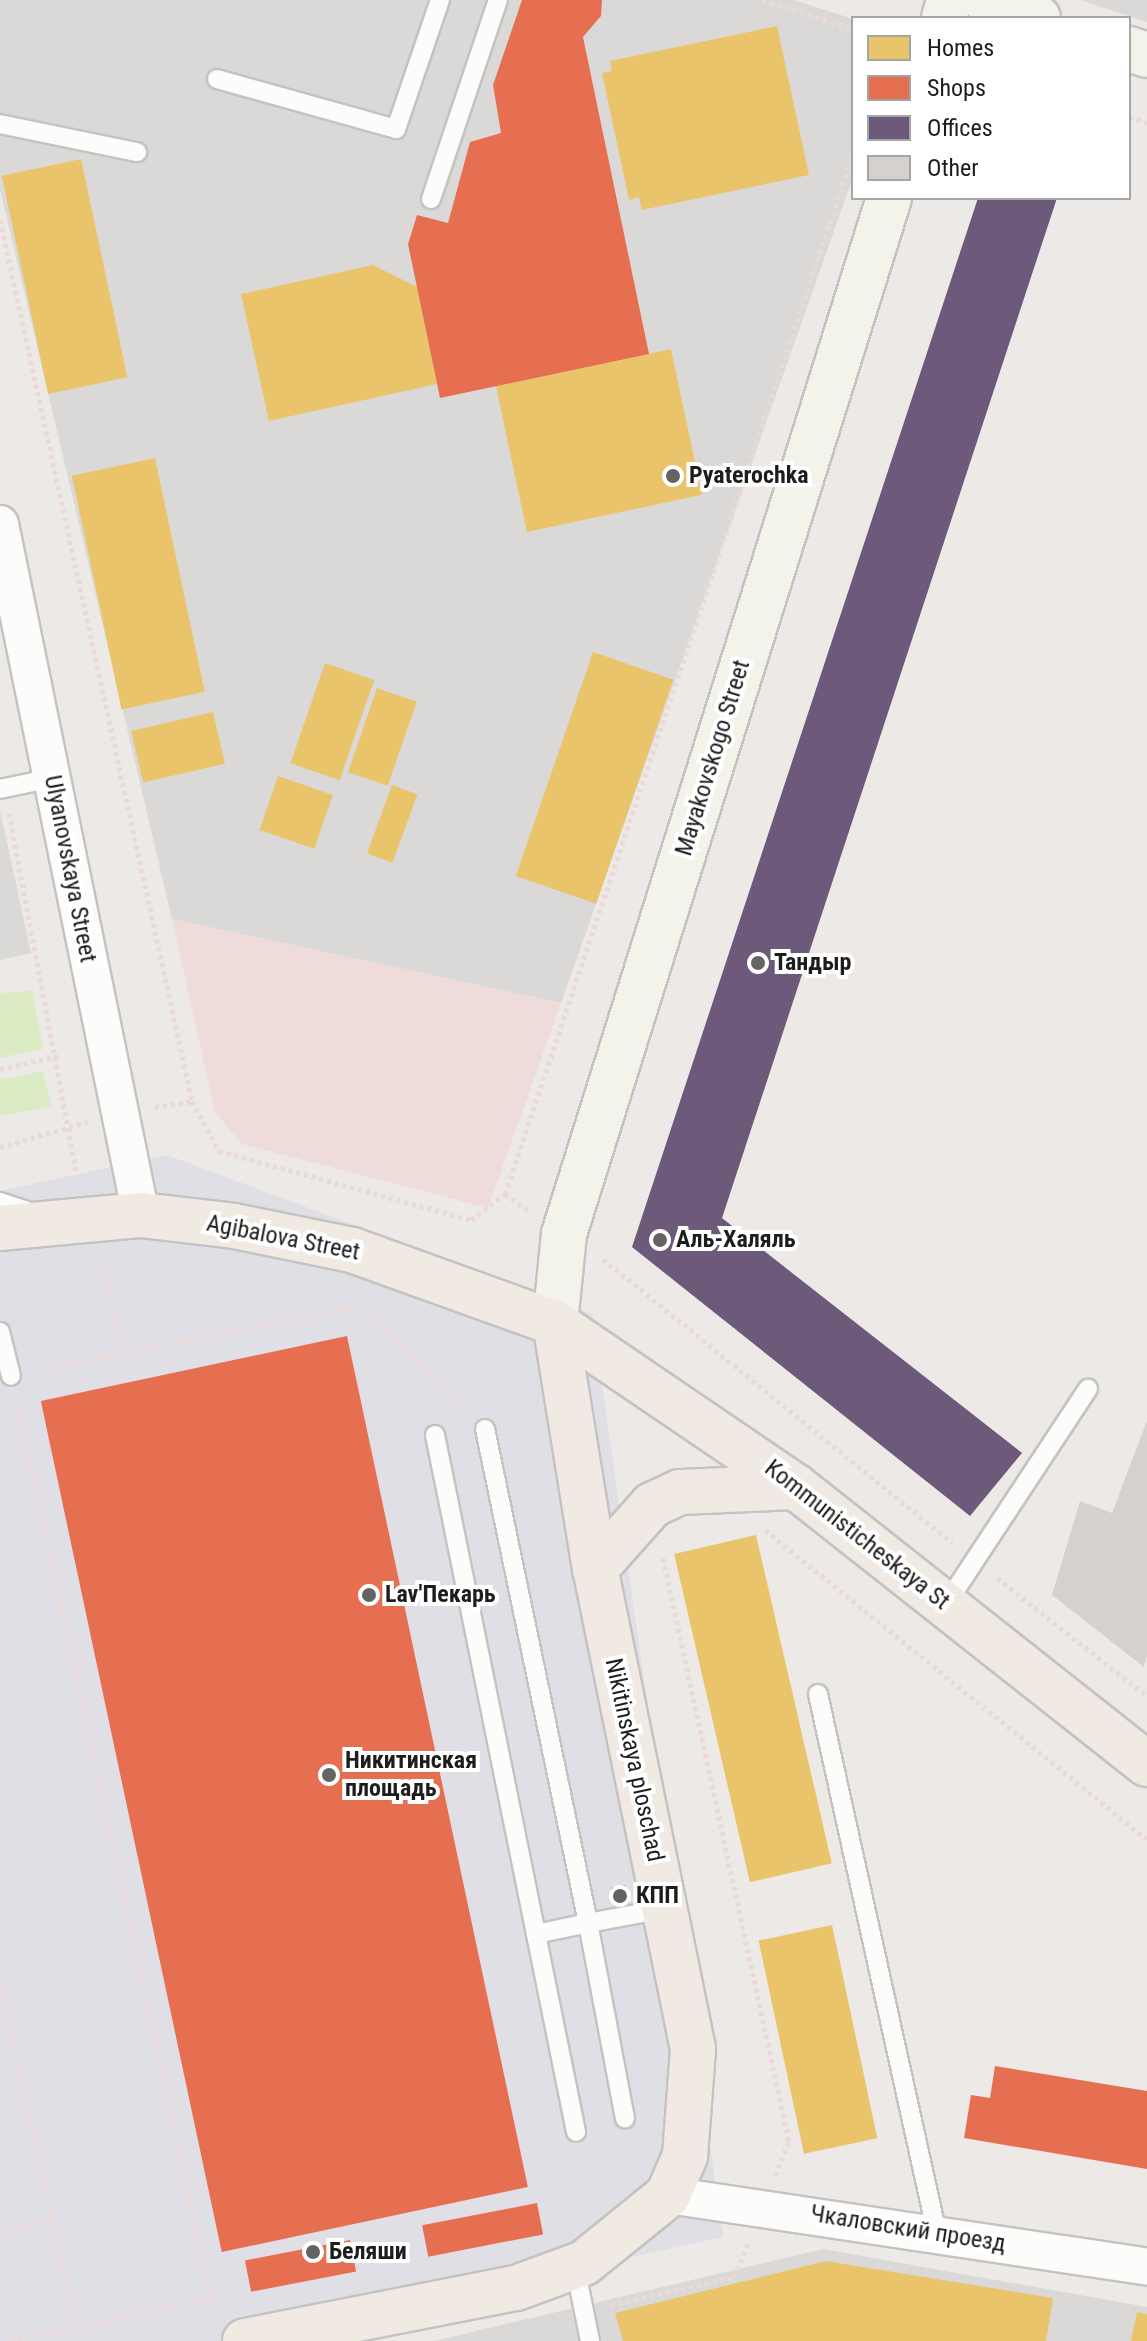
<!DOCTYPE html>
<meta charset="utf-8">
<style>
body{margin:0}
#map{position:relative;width:1147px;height:2341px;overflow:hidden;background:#ece9e6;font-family:"Roboto Condensed",sans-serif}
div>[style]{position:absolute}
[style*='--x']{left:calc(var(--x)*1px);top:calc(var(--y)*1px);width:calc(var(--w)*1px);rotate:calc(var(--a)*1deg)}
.residential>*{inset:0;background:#dbd9d7}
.commercial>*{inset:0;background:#efdcda}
.grass>*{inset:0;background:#daeac3}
.parking>*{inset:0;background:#dad9d7}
.plaza>*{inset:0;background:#e0dfe5}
.homes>*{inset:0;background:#e9c46a;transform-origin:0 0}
.shops>*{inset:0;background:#e76f51;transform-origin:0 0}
.offices>*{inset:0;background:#6d597a}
.building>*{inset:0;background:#d4d1cf}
.path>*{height:5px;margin-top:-2.5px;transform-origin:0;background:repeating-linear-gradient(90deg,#ebd9d8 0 4px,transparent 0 8px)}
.roads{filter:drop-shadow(2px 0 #c4c3c2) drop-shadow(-2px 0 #c4c3c2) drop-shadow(0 2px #c4c3c2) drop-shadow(0 -2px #c4c3c2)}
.lane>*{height:18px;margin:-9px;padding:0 9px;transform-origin:9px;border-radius:9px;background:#fcfcfb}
.street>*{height:36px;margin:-18px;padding:0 18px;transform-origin:18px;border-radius:18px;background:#fcfcfb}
.secondary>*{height:44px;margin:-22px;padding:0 22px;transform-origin:22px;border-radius:22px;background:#f3f3e9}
.primary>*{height:44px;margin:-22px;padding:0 22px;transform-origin:22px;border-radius:22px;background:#f0eae3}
.dots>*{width:22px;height:22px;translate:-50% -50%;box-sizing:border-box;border:4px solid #fff;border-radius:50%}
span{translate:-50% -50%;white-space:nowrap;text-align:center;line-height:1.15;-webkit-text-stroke:8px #fff;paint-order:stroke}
.poi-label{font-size:24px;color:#1d1d1d;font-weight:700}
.left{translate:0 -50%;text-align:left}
.street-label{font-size:24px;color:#1d1d1d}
.legend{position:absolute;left:851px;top:16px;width:280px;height:184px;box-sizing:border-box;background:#fff;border:2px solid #a5a5a5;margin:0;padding:10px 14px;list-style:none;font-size:24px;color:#1d1d1d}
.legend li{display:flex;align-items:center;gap:16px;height:40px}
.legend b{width:40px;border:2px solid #a5a5a5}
</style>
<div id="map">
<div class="residential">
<div style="clip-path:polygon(0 0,794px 0,853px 19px,853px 177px,561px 1003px,172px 919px,0 189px)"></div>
<div style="clip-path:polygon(1080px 0,1147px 0,1147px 22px)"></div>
<div style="clip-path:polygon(0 810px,31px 953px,0 960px)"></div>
<div style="clip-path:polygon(823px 2249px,1147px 2307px,1147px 2341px,434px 2341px)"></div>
</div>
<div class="commercial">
<div style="clip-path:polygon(172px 919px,561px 1003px,488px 1208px,242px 1144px,215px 1112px)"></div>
</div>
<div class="grass">
<div style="clip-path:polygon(32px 991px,43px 1049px,0 1058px,0 993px)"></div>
<div style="clip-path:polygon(43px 1071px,51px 1106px,0 1116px,0 1080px)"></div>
</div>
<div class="parking">
<div style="clip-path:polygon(174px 0,234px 0,385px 45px,402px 0,473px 0,408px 193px,164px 123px)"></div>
</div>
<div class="plaza">
<div style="clip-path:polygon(167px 1155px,592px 1314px,723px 2237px,250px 2341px,0 2341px,0 1191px)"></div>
</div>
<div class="homes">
<div style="clip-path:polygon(777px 26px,809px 175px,642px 210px,639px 197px,629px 200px,602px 73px,612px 71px,610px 61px)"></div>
<div style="left:81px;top:159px;width:223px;height:81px;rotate:78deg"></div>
<div style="clip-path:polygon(373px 265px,417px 287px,437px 384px,269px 421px,241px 294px)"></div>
<div style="left:671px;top:349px;width:149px;height:179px;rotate:78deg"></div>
<div style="left:155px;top:458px;width:239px;height:85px;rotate:78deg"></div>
<div style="left:593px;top:652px;width:85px;height:237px;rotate:19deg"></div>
<div style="left:325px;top:663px;width:52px;height:106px;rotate:19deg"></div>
<div style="left:377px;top:688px;width:42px;height:89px;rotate:19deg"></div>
<div style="left:213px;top:712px;width:53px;height:84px;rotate:77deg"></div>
<div style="left:278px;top:776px;width:58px;height:57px;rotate:19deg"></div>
<div style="left:392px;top:785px;width:27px;height:73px;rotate:20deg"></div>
<div style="left:756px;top:1535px;width:337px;height:84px;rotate:77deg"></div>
<div style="left:832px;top:1925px;width:218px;height:75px;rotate:78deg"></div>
<div style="clip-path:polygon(826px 2261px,1053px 2298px,1046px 2341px,623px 2341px,615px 2313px)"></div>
<div style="clip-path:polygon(1137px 2312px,1147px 2314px,1147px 2341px,1131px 2341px)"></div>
</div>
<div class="shops">
<div style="clip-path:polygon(522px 0,602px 0,601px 16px,583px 37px,649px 354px,440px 398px,408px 244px,417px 215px,448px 223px,470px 142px,501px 133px,493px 85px)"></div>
<div style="left:347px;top:1336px;width:870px;height:313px;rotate:78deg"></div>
<div style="left:625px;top:1885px;width:20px;height:14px;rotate:79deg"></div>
<div style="clip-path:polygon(995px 2066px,1147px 2091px,1147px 2169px,964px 2138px,971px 2095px,990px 2098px)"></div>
<div style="left:537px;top:2203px;width:32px;height:117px;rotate:79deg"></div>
<div style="left:350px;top:2240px;width:32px;height:107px;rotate:79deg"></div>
</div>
<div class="offices">
<div style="clip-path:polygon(978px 198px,1057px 198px,722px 1218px,1022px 1453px,970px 1516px,632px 1247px)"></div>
</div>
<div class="building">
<div style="clip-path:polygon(1147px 1421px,1147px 1656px,1144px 1667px,1052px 1595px,1080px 1501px,1112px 1513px)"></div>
</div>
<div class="path">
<div style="--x:762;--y:0;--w:96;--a:17.7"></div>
<div style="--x:1129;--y:117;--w:19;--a:18"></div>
<div style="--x:0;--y:220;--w:902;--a:77.71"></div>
<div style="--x:9;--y:813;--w:373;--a:79.4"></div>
<div style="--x:0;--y:1069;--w:60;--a:-12.4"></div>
<div style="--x:155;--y:1107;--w:37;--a:-9"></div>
<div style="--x:192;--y:1101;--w:57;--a:61.6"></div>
<div style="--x:219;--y:1151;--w:261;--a:15.3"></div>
<div style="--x:471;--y:1220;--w:43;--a:-37.4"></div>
<div style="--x:505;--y:1194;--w:1097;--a:-71.5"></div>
<div style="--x:0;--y:1147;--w:91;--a:-16"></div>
<div style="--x:505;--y:1194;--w:28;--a:35"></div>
<div style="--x:101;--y:1258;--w:98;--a:76.4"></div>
<div style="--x:603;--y:1259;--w:450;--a:39.1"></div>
<div style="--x:39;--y:1370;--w:319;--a:-11.2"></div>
<div style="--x:352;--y:1308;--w:45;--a:32.3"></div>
<div style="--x:390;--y:1332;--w:110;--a:45.7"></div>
<div style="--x:765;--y:1530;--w:491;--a:39"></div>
<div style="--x:663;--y:1558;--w:597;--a:77.82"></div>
<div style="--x:789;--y:2142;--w:36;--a:113"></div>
<div style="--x:997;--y:1578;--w:191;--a:38.2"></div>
<div style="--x:0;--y:1981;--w:354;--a:77.6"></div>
<div style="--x:0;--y:2231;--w:53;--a:-11.9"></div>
<div style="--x:611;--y:2305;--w:126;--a:-12.8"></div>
<div style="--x:734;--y:2277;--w:36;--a:-67"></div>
<div style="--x:10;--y:2341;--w:206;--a:-12.1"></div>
<div style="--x:211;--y:2298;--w:918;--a:-102.2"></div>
</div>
<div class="roads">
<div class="lane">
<div style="--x:217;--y:79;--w:186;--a:15.6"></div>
<div style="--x:396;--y:129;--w:136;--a:-71.2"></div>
<div style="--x:0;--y:124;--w:140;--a:11.6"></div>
<div style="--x:431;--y:199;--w:210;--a:-71.4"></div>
<div style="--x:0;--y:789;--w:53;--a:-11.9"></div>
<div style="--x:0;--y:1202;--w:33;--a:18"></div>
<div style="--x:0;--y:1332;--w:45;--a:76"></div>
<div style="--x:485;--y:1429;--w:505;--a:78.22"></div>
<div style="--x:588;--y:1923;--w:77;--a:-10.4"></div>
<div style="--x:435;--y:1435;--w:711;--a:78.56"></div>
<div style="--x:946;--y:1604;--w:258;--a:-56.6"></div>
<div style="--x:818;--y:1694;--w:553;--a:77.57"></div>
<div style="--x:536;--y:1934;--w:53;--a:-11.9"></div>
<div style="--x:588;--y:1923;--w:199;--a:79.3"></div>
<div style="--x:575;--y:2267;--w:76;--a:78.5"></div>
</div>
<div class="street">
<div style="--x:0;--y:524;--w:705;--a:78.47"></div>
<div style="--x:668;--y:2195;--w:484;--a:8.5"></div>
</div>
<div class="secondary">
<div style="--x:985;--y:0;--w:56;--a:18.8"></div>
<div style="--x:944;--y:18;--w:19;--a:-74"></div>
<div style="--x:1129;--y:49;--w:19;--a:18"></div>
<div style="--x:555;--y:1323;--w:89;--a:-84.2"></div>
<div style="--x:564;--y:1234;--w:1086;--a:-72.58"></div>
</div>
<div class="primary">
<div style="--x:0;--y:1228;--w:142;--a:-5.3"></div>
<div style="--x:141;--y:1215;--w:94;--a:6.7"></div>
<div style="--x:234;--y:1226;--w:120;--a:11.5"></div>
<div style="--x:352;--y:1250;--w:216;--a:19.8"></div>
<div style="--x:555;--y:1323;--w:292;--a:34.2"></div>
<div style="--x:796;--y:1487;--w:447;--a:38.3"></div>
<div style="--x:595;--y:1569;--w:86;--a:-48.3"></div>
<div style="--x:652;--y:1505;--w:31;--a:-25"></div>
<div style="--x:680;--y:1492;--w:116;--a:-2.5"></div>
<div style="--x:245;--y:2341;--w:276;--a:-11.1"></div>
<div style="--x:516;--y:2288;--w:72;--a:-20.2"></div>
<div style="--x:584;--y:2263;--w:108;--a:-39"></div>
<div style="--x:668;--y:2195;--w:43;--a:-66.4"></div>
<div style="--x:685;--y:2156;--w:107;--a:-85.7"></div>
<div style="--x:693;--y:2049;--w:490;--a:-101.5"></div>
<div style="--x:595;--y:1569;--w:249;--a:-99.2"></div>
</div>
</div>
<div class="dots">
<div style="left:673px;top:476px;background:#656463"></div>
<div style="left:758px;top:963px;background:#656463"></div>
<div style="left:660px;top:1240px;background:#656463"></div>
<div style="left:369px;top:1595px;background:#656463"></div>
<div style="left:329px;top:1775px;background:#656463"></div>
<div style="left:620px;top:1896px;background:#656463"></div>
<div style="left:313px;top:2252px;background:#656463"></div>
</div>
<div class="poi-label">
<span class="left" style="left:689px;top:476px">Pyaterochka</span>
<span class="left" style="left:774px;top:963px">Тандыр</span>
<span class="left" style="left:676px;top:1240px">Аль-Халяль</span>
<span class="left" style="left:385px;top:1595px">Lav'Пекарь</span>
<span class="left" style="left:345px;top:1775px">Никитинская<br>площадь</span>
<span class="left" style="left:636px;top:1896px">КПП</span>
<span class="left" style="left:329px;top:2252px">Беляши</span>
</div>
<div class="street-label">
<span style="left:713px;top:758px;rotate:-73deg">Mayakovskogo Street</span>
<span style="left:70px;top:869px;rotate:79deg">Ulyanovskaya Street</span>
<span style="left:283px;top:1238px;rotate:11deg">Agibalova Street</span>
<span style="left:857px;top:1535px;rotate:38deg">Kommunisticheskaya St</span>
<span style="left:634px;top:1760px;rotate:78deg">Nikitinskaya ploschad</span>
<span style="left:908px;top:2229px;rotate:9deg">Чкаловский проезд</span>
</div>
<ul class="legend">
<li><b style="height:22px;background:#e9c46a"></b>Homes</li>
<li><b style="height:22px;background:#e76f51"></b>Shops</li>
<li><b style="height:22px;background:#6d597a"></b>Offices</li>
<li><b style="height:22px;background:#d4d1cf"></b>Other</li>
</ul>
</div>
